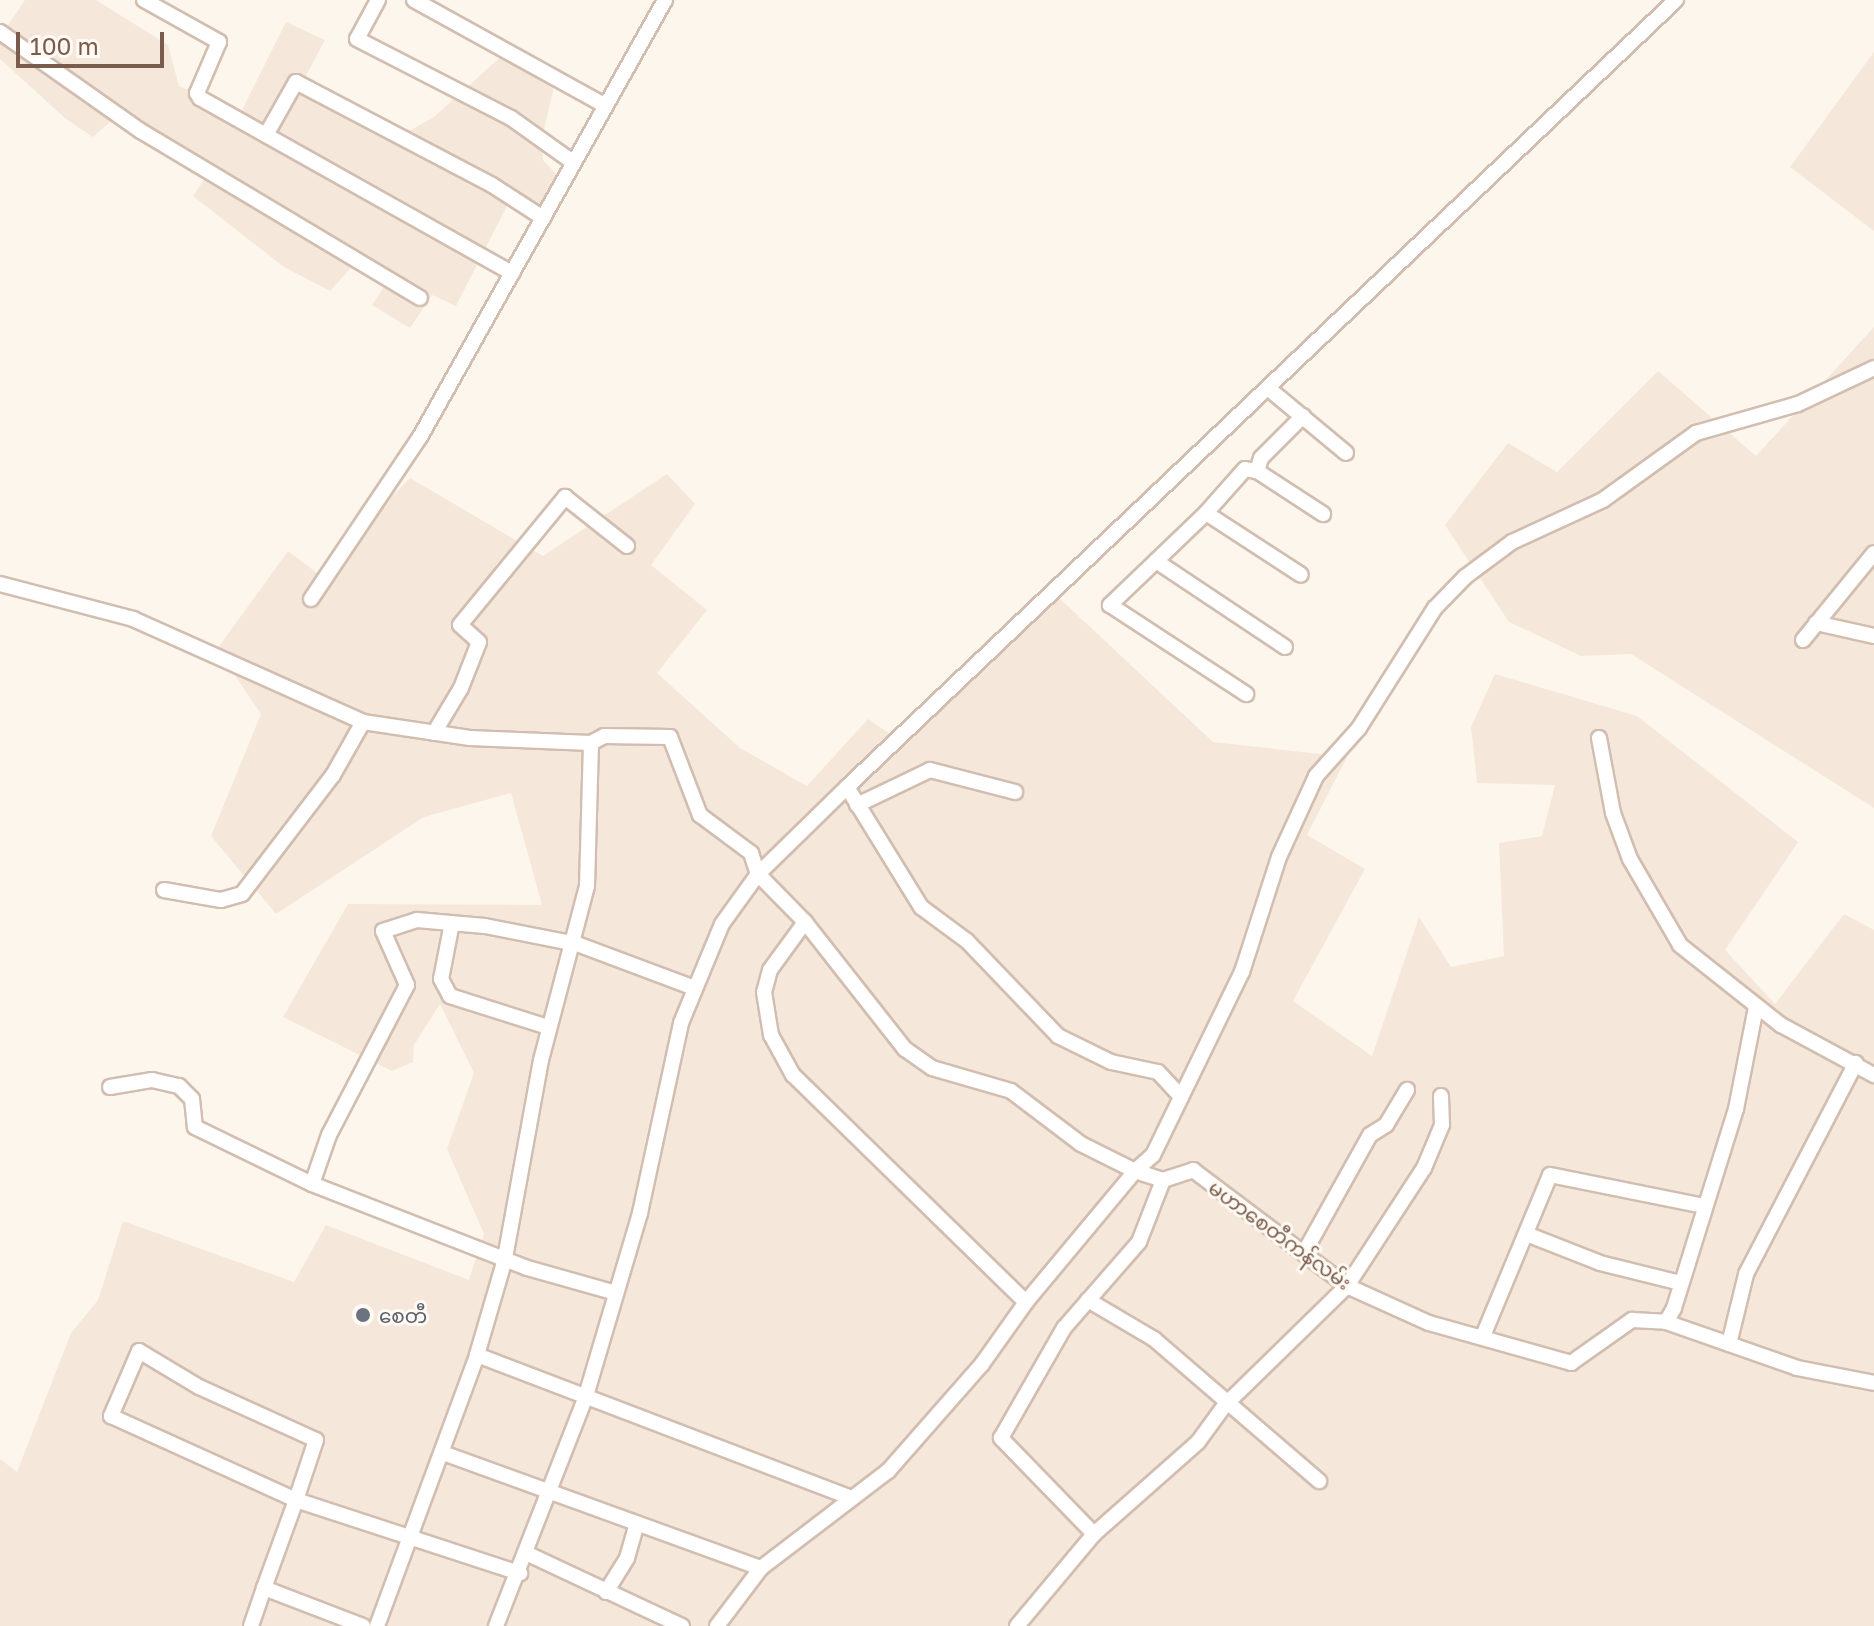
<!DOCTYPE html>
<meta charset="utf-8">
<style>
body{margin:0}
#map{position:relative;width:1874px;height:1626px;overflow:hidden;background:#fdf6ec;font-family:"Golos Text","Noto Sans Myanmar",sans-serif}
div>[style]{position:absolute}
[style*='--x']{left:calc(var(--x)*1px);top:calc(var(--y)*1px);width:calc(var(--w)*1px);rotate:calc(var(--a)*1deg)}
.residential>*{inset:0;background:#f5e8da}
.roads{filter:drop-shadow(2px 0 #d1beb0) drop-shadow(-2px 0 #d1beb0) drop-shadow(0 2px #d1beb0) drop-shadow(0 -2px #d1beb0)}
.minor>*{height:14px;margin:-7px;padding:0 7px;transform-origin:7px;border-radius:7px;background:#fff}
.dots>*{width:22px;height:22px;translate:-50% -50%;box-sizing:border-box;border:4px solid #fffaf3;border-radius:50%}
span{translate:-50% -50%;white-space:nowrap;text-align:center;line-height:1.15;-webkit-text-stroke:6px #fffaf3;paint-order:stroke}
.street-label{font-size:20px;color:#7a5c4d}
.worship-label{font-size:20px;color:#5b616d}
.left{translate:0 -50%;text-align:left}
.scale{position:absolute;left:16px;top:32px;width:148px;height:36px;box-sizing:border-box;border:4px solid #7a5c4d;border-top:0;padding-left:10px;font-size:24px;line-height:28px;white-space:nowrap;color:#7a5c4d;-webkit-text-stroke:6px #fffaf3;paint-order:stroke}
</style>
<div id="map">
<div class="residential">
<div style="clip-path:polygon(25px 0,96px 0,168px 45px,179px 86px,241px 112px,286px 22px,325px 40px,298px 91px,385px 127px,411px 130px,434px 117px,506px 52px,557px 74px,542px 138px,543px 160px,561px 179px,545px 208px,512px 196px,456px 306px,432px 295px,410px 328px,372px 305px,391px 276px,359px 259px,330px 291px,284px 267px,193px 196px,211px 170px,122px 111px,93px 137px,66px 119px,0 59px,0 37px)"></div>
<div style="clip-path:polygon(1874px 52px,1874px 231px,1790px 167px)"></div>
<div style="clip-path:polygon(1874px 327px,1874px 808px,1631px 654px,1581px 656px,1509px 622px,1445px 525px,1508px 443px,1557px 472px,1658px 371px,1756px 456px)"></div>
<div style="clip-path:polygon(667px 474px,695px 504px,651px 565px,707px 610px,657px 673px,740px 748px,807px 786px,868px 719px,899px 740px,1057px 596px,1213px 742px,1347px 757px,1307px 835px,1365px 869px,1293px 1001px,1372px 1056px,1419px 917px,1451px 967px,1504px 956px,1499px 843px,1542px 836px,1555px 785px,1477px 783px,1471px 727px,1495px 674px,1637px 716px,1798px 842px,1725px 950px,1775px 1004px,1844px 914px,1874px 930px,1874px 1626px,0 1626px,0 1459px,17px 1472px,71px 1333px,98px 1300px,123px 1221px,294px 1282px,326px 1225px,469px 1280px,484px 1234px,447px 1149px,474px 1073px,440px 1004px,414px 1045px,413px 1062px,392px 1071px,283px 1017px,348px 904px,542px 905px,511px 793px,424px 817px,276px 914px,211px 836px,261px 714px,217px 649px,288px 551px,317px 573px,410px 478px,543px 556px)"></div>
</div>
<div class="roads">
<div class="minor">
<div style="--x:144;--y:0;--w:86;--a:29.2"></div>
<div style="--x:219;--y:42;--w:56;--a:113.3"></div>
<div style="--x:197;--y:93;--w:6;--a:59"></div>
<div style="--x:200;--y:98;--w:358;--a:29.3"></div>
<div style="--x:378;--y:0;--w:44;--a:118.3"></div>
<div style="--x:357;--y:39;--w:173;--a:27.2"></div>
<div style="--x:511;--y:118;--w:77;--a:35.5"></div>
<div style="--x:414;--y:0;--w:219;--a:28.9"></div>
<div style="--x:0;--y:32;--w:172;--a:35.1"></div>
<div style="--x:141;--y:131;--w:325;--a:30.9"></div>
<div style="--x:266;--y:135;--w:61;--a:-60.5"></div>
<div style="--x:296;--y:82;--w:221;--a:27.7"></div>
<div style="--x:492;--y:185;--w:61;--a:32.9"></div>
<div style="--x:1269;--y:389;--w:100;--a:39.7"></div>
<div style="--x:1303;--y:416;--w:59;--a:135"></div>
<div style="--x:1261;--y:458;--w:14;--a:107"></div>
<div style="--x:1257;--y:471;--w:79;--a:33.1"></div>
<div style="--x:1257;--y:471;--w:12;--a:-171"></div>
<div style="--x:1245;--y:469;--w:59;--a:131.6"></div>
<div style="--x:1206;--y:513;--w:113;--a:33.1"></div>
<div style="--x:1206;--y:513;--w:69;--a:136.2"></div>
<div style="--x:1156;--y:561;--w:155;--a:33.7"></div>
<div style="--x:1156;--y:561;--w:64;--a:136.3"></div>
<div style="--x:1110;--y:605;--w:163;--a:33.2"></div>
<div style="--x:0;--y:584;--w:138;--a:14.7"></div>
<div style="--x:133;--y:619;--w:252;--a:24.1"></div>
<div style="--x:363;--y:722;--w:108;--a:8.5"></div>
<div style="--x:470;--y:738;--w:121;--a:2.4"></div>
<div style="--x:591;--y:743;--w:143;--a:91.6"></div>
<div style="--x:587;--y:886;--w:180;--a:104.8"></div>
<div style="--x:541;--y:1060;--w:202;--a:100.3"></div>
<div style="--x:505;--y:1259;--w:100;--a:106.3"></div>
<div style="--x:311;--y:599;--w:195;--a:-56.1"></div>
<div style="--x:420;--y:437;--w:501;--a:-60.72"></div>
<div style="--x:1816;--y:623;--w:59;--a:12.6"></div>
<div style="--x:1803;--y:640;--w:112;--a:-50.8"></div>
<div style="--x:434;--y:733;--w:52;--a:-59"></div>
<div style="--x:461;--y:688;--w:49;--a:-68.6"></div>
<div style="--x:479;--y:642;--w:25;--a:-138"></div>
<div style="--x:460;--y:625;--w:166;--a:-50.6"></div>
<div style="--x:565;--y:497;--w:79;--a:38.3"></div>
<div style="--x:1599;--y:738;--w:76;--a:79.4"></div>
<div style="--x:1613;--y:813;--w:49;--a:69.7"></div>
<div style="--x:1630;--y:859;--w:99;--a:59.8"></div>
<div style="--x:1680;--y:945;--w:129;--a:38.4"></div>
<div style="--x:1781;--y:1025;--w:106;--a:28.3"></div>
<div style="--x:591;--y:743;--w:15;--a:-28"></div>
<div style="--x:604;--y:736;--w:66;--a:0.9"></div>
<div style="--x:670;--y:737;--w:84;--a:69"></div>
<div style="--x:700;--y:815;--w:64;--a:36.7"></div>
<div style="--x:751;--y:853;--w:22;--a:72"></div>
<div style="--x:758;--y:874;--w:67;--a:45.6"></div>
<div style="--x:805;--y:922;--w:162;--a:51.8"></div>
<div style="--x:905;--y:1049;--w:33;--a:35"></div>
<div style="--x:932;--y:1068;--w:82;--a:16.2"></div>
<div style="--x:1011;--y:1091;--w:88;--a:37.1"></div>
<div style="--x:1081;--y:1144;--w:60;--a:26.6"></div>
<div style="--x:1135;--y:1171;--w:24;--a:-42"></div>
<div style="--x:1153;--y:1155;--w:203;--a:-64.1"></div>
<div style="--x:1242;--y:972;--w:121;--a:-72.2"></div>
<div style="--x:1279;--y:857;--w:89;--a:-65.4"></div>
<div style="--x:1316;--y:776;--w:64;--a:-48.1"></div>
<div style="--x:1359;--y:728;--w:142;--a:-57.7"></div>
<div style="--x:1435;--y:608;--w:43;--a:-45.9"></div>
<div style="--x:1465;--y:577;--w:59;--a:-36.7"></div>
<div style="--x:1512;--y:542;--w:100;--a:-24.8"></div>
<div style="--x:1603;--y:500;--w:115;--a:-35.8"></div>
<div style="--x:1696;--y:433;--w:106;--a:-15.9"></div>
<div style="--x:1798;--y:404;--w:84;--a:-25.3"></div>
<div style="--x:847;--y:787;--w:141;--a:58.3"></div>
<div style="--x:921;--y:907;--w:57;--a:36.5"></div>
<div style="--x:967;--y:941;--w:132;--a:46.2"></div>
<div style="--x:1058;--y:1036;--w:59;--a:26.1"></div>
<div style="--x:1111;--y:1062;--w:48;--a:12"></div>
<div style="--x:1158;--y:1072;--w:34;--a:47"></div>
<div style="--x:857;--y:805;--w:81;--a:-25.6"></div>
<div style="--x:930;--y:770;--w:88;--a:14.5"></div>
<div style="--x:164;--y:890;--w:58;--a:10"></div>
<div style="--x:221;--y:900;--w:22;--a:-16"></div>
<div style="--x:242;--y:894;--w:150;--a:-52.6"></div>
<div style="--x:333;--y:775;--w:61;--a:-60.5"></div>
<div style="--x:805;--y:922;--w:59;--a:126.1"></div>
<div style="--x:770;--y:970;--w:23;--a:105"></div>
<div style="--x:764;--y:992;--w:44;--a:80.8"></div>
<div style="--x:771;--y:1035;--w:46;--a:61.2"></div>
<div style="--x:793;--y:1075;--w:325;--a:44.3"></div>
<div style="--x:452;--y:923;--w:57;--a:101.1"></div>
<div style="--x:441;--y:979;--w:19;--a:62"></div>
<div style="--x:450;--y:996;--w:103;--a:17.6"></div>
<div style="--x:110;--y:1087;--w:43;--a:-9.5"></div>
<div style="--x:152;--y:1080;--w:28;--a:13"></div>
<div style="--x:179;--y:1086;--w:18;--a:45"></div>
<div style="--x:192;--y:1099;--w:28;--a:84"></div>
<div style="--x:195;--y:1127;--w:130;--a:26"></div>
<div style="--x:312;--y:1184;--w:231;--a:21.3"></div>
<div style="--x:527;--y:1268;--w:92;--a:15.7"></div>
<div style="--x:312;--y:1184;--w:52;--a:-70.9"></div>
<div style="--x:329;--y:1135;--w:169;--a:-62.5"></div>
<div style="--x:407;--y:985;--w:59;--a:-114"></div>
<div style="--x:383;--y:931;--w:36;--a:-18"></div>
<div style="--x:417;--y:920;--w:68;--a:5"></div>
<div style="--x:485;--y:926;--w:94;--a:11.1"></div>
<div style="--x:577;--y:944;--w:123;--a:20.5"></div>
<div style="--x:1529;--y:1235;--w:76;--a:21.5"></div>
<div style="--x:1600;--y:1263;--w:83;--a:13.9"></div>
<div style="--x:1304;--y:1253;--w:135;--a:-60.8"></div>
<div style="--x:1370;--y:1135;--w:19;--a:-32"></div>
<div style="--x:1386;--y:1125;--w:41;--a:-59"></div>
<div style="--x:1088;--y:1300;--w:77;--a:30.6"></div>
<div style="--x:1154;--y:1339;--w:218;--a:40.7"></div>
<div style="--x:1666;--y:1322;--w:16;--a:-60"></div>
<div style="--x:1674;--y:1308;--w:208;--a:-72.7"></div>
<div style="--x:1736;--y:1109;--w:104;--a:-78.9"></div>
<div style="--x:1483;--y:1336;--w:174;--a:-67.4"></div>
<div style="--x:1550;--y:1175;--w:157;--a:11.4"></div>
<div style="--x:1729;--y:1344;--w:72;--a:-76.3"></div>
<div style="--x:1746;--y:1274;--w:238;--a:-62.5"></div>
<div style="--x:443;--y:1453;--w:338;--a:19.9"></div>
<div style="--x:1094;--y:1534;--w:134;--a:-134.1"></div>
<div style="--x:1001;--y:1438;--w:127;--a:-60.2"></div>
<div style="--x:1064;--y:1328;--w:114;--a:-48.9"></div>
<div style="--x:1139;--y:1242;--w:66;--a:-68.8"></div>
<div style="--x:528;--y:1554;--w:170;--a:25.1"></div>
<div style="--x:264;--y:1588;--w:94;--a:-70"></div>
<div style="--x:296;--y:1500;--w:63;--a:-71.6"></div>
<div style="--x:316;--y:1440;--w:128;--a:-155.6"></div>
<div style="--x:199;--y:1387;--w:70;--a:-149"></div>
<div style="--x:139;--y:1351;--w:71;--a:113.3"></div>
<div style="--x:111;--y:1416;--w:203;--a:24.4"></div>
<div style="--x:296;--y:1500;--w:236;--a:18.1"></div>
<div style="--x:606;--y:1592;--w:40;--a:-58"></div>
<div style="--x:627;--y:1558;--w:35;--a:-74"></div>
<div style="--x:251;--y:1626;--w:40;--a:-71.1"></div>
<div style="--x:264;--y:1588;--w:106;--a:21"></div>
<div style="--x:377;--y:1626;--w:289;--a:-69.7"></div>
<div style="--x:477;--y:1355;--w:401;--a:20.9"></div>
<div style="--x:496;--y:1626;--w:244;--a:-68.6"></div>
<div style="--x:585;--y:1399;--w:194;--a:-73.5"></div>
<div style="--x:640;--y:1213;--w:194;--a:-77.8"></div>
<div style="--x:681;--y:1023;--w:107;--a:-67.5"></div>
<div style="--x:722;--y:924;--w:62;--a:-54.2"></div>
<div style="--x:758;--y:874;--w:124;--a:-44.3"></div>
<div style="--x:847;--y:787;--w:1143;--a:-43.51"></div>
<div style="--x:717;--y:1626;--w:73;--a:-52.8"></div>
<div style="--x:761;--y:1568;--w:160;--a:-37.4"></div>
<div style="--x:888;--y:1471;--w:142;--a:-48.7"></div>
<div style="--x:982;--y:1364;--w:76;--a:-54.6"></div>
<div style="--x:1026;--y:1302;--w:170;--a:-50.2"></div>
<div style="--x:1135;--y:1171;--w:29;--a:18"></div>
<div style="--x:1163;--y:1180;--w:32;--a:-18"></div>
<div style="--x:1193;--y:1170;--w:193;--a:37"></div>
<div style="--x:1347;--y:1286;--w:90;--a:24.3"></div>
<div style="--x:1429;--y:1323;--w:148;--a:15.7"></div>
<div style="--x:1571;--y:1363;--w:75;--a:-35.2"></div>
<div style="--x:1632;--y:1320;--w:34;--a:3"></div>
<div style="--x:1666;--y:1322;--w:139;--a:19.3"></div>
<div style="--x:1797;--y:1368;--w:78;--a:11"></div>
<div style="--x:1017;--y:1626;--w:120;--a:-50.1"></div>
<div style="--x:1094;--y:1534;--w:139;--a:-41.5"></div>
<div style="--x:1198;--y:1442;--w:46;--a:-53.9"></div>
<div style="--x:1225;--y:1405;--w:170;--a:-44.3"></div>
<div style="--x:1347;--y:1286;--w:141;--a:-56.9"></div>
<div style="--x:1424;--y:1168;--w:47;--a:-67.3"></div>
<div style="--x:1442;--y:1125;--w:29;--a:-92"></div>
</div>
</div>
<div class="dots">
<div style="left:363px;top:1315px;background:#6b7280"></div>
</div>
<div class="street-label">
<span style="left:1280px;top:1235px;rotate:36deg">မဟာစေတီကန်လမ်း</span>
</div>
<div class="worship-label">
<span class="left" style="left:379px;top:1315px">စေတီ</span>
</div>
<div class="scale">100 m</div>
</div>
